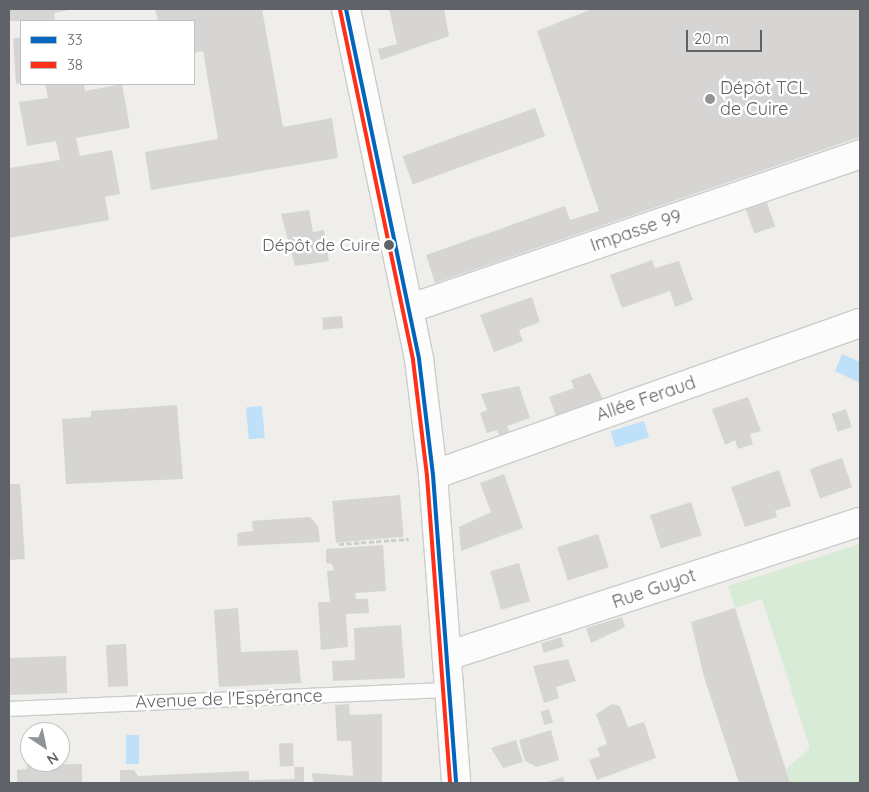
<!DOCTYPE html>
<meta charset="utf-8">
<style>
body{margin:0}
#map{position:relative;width:869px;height:792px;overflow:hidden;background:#efeeea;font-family:Quicksand,sans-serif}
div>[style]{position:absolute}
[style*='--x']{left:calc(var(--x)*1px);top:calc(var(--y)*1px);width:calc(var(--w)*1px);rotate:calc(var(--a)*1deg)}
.green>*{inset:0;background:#d8ebd6}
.water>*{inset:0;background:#bfe0f9;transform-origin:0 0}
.building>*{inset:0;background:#d6d5d3;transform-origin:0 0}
.path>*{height:3px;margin-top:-1.5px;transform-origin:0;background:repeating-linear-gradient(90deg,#cacfcc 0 5px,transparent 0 7.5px)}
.roads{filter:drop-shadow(1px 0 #cbcccc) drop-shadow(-1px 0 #cbcccc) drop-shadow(0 1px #cbcccc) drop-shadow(0 -1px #cbcccc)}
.service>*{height:14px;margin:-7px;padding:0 7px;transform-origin:7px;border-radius:7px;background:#fdfcfc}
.minor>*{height:28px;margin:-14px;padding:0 14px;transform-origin:14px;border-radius:14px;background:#fdfcfc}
.secondary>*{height:28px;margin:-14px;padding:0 14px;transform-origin:14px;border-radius:14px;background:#fdfcfc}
.bus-1>*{height:4px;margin:-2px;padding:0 2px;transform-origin:2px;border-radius:2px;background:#0065bd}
.bus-2>*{height:4px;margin:-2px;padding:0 2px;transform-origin:2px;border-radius:2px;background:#ff301a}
.dots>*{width:14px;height:14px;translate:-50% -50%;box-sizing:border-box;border:2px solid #fff;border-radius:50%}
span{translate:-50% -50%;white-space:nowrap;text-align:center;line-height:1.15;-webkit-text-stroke:5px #fff;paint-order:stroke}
.bus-label{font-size:17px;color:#5f6368}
.right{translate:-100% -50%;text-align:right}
.poi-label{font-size:18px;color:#5f6368}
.left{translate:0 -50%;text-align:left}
.street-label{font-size:18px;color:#5f6368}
.frame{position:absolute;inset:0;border:10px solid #5f6368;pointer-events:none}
.legend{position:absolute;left:20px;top:20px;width:175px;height:65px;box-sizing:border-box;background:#fff;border:1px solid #bfc1c3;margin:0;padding:6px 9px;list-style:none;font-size:15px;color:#5f6368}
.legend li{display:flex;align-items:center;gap:10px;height:25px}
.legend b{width:25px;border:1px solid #bfc1c3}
.north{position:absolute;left:20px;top:722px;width:50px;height:50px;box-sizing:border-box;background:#fff;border:1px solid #bfc1c3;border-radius:50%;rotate:146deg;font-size:14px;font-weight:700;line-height:20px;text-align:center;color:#5f6368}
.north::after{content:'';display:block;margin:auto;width:18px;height:22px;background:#919496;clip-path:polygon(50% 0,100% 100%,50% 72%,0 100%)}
.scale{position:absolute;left:686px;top:30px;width:76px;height:22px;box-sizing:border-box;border:2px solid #5f6368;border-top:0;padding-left:6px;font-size:15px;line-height:18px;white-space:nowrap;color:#5f6368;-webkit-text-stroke:4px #fff;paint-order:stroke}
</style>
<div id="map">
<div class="green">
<div style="clip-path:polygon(860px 544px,860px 783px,790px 783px,786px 769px,810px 748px,762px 599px,735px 608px,728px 586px)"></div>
</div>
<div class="water">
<div style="clip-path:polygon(842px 354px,860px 362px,860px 383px,835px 371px)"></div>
<div style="left:262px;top:406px;width:32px;height:16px;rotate:85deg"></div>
<div style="left:644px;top:421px;width:17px;height:35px;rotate:73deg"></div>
<div style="left:126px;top:735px;width:13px;height:29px"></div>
</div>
<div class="building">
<div style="clip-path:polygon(9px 9px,69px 9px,69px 10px,54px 13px,55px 21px,9px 21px)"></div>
<div style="clip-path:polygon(155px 9px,262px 9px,283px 127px,332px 118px,338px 158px,151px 190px,145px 152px,218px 139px,203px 51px,194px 53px,194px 21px,158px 21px)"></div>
<div style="clip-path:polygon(389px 9px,444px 9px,449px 36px,381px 60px,378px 49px,397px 44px)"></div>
<div style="clip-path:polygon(592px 9px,860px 9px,860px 137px,435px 283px,426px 255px,565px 206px,570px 220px,599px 211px,537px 31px)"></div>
<div style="clip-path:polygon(21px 37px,21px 83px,16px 84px,13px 39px)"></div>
<div style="clip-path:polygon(45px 84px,84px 84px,85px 91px,122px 84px,130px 128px,76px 138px,80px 156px,112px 150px,120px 194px,105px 197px,109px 220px,9px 238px,9px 168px,60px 160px,56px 141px,27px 146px,19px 102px,48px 98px)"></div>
<div style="left:535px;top:108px;width:30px;height:141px;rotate:70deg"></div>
<div style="left:766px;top:200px;width:28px;height:22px;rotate:71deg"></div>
<div style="clip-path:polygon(309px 210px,313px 232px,324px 230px,329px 261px,295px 266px,281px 214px)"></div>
<div style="clip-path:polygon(652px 260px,655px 268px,679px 261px,693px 300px,675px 307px,670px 291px,622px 308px,610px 275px)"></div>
<div style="clip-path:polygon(532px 297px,540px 322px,519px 330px,523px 341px,494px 352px,480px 315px)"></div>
<div style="left:342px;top:316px;width:12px;height:20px;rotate:85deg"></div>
<div style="clip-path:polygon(590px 373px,604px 401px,557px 418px,549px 397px,574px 388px,571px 380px)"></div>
<div style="clip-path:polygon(519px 386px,530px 418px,507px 426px,510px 434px,500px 438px,497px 430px,487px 433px,480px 413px,487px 410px,481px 394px)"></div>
<div style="clip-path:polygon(748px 397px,761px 431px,750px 434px,753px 444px,738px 449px,735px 440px,725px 445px,712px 409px)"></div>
<div style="clip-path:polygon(177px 405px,183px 479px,66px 484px,62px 419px,91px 417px,91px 411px)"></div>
<div style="left:846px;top:409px;width:19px;height:15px;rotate:72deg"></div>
<div style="left:842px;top:458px;width:31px;height:34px;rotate:71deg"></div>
<div style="clip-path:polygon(779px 470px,791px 506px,775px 511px,777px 517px,745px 527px,731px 487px)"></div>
<div style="clip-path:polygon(504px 474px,523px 528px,461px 551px,459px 527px,491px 512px,480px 483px)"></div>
<div style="clip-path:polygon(9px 484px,20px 484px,25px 559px,9px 560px)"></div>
<div style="left:400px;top:495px;width:42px;height:68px;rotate:85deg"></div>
<div style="left:691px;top:502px;width:35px;height:43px;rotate:72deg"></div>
<div style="clip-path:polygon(310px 517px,318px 526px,320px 542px,238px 546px,237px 533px,253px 531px,252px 521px)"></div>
<div style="left:598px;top:534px;width:35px;height:43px;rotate:72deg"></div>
<div style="clip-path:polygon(383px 545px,386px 591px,355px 593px,356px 599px,368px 599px,369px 613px,346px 614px,348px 647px,321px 650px,318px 602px,330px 602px,327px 571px,334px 570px,332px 564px,326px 563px,326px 549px)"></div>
<div style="left:519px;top:563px;width:40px;height:30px;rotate:74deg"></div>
<div style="clip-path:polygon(238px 608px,241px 652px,298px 650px,301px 683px,219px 687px,214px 610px)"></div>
<div style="clip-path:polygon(735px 608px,769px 717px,790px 783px,739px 783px,704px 677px,691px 622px)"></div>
<div style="clip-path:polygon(622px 617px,625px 627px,591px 643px,586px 628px)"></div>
<div style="clip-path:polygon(401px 625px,405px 678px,333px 681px,332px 661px,355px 660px,354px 628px)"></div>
<div style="left:561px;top:637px;width:10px;height:21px;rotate:73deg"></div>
<div style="left:126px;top:644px;width:42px;height:20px;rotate:87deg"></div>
<div style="left:66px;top:656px;width:37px;height:57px;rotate:88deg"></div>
<div style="clip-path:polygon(568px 659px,576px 681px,556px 687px,559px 698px,544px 703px,533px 666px)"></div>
<div style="clip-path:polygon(349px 704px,350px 715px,382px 714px,382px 783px,313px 783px,312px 773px,353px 776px,351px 741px,337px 741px,335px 705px)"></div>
<div style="clip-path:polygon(612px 704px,620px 706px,628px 727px,644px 722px,656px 758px,597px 780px,589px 760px,600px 756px,597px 748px,607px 744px,596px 714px)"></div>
<div style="left:549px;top:709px;width:14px;height:9px;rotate:73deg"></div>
<div style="clip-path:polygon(551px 730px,559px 760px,537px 767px,525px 761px,519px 740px)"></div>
<div style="clip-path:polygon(516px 740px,523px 762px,503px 768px,491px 748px)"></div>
<div style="left:293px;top:743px;width:23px;height:14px;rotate:88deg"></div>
<div style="clip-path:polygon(82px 764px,82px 783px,17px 783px,17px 770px,27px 769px,27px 765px)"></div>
<div style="clip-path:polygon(294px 767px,304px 767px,304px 783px,120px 783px,120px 770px,134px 770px,138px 776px,249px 771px,249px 780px,295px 779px)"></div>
<div style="clip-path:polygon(563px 777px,565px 783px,544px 783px)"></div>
</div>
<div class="path">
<div style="--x:339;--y:544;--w:70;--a:-4.1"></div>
</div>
<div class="roads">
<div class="service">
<div style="--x:9;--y:709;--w:441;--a:-2.5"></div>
</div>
<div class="minor">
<div style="--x:411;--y:308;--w:475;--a:-18.9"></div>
<div style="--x:433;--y:475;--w:453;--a:-19.6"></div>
<div style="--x:447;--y:656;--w:434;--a:-18"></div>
</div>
<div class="secondary">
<div style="--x:346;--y:9;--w:358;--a:78.2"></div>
<div style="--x:419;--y:359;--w:117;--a:83.1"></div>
<div style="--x:433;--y:475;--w:309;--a:85.7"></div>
</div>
</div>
<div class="bus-1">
<div style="--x:346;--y:9;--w:358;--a:78.2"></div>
<div style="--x:419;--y:359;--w:117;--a:83.1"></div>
<div style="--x:433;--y:475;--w:309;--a:85.7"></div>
</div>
<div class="bus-2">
<div style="--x:340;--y:10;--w:358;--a:78.2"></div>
<div style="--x:413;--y:360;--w:117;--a:83.1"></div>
<div style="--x:427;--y:476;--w:308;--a:85.7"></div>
</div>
<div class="dots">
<div style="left:710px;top:99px;background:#919496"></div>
<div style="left:389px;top:245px;background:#5f6368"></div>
</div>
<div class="bus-label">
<span class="right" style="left:380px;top:245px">Dépôt de Cuire</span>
</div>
<div class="poi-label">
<span class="left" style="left:720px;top:99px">Dépôt TCL<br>de Cuire</span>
</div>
<div class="street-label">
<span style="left:636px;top:231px;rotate:-19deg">Impasse 99</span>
<span style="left:646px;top:399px;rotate:-19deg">Allée Feraud</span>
<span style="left:654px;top:589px;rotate:-19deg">Rue Guyot</span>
<span style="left:229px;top:699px;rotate:-2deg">Avenue de l'Espérance</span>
</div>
<div class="frame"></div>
<ul class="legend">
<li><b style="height:6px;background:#0065bd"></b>33</li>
<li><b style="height:6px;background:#ff301a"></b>38</li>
</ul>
<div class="north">N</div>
<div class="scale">20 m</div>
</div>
